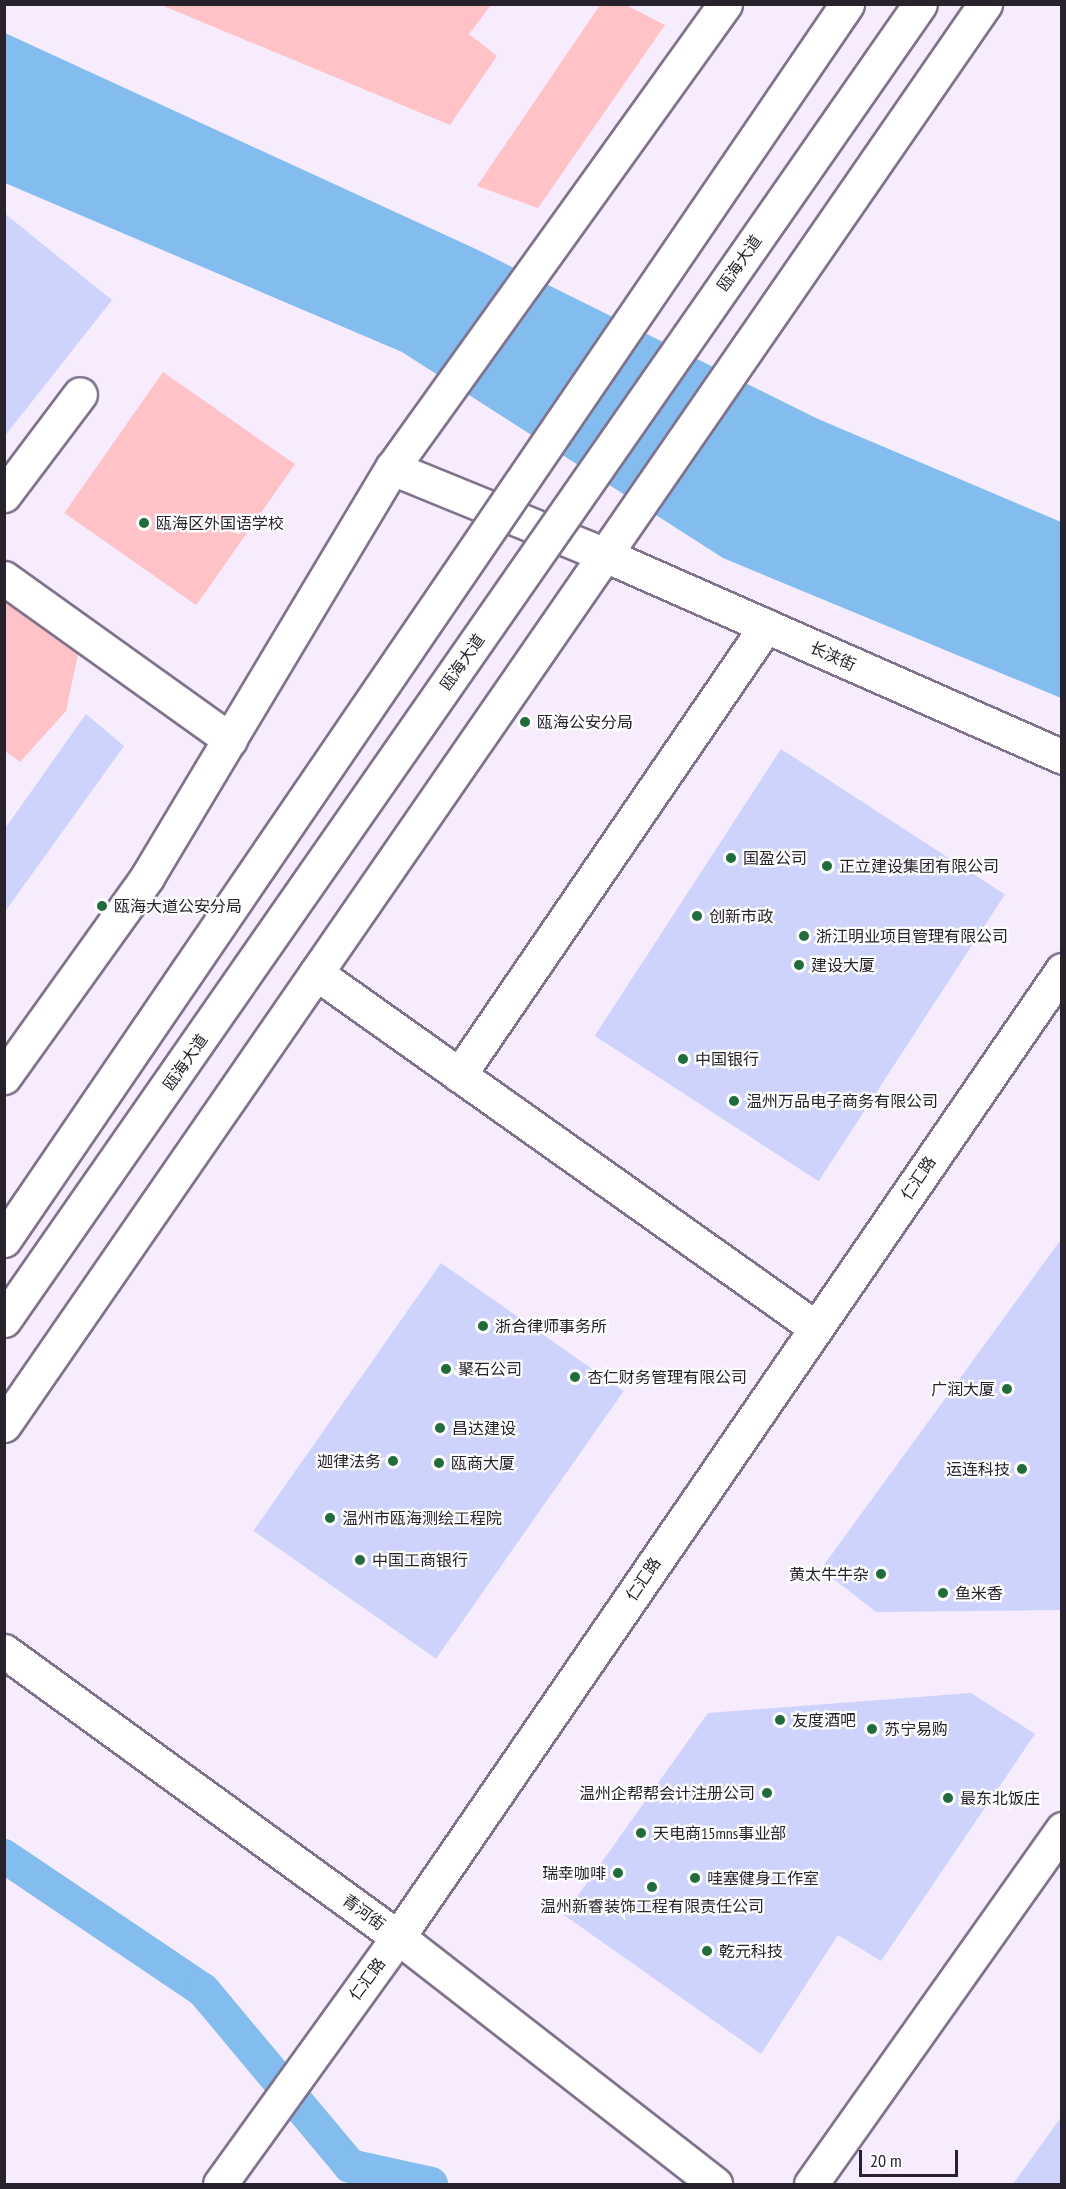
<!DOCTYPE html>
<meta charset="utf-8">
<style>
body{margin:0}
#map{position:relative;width:1066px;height:2189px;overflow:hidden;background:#f6ecfe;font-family:"PT Sans Narrow","Noto Sans SC",sans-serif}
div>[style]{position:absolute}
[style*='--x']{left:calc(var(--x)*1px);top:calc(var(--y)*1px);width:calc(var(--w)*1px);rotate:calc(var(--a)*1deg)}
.green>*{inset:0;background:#ffc2c7;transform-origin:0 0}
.water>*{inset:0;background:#83bcef}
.canal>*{height:34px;margin:-17px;padding:0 17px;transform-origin:17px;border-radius:17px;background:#83bcef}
.building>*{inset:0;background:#cdd3fc;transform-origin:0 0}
.roads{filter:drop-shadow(2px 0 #81728d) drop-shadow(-2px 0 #81728d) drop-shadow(0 2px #81728d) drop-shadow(0 -2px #81728d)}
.minor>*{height:33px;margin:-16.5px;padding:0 16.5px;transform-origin:16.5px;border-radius:16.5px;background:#fff}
.major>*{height:33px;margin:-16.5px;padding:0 16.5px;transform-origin:16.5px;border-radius:16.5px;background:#fff}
.bridges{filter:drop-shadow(2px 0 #81728d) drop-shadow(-2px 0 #81728d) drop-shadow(0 2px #81728d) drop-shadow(0 -2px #81728d)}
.highway-bridge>*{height:33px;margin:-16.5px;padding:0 16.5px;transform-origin:16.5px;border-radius:16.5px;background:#fff}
.dots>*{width:16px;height:16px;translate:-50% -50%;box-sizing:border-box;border:3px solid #fefefe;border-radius:50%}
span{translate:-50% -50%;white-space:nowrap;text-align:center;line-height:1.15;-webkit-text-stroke:4.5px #fefefe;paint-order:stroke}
.street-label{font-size:16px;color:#28222d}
.poi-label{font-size:16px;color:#28222d}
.left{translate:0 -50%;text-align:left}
.right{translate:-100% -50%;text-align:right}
.frame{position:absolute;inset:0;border:6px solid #28222d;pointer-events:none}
.scale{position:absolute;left:859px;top:2150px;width:99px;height:27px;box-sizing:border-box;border:3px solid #28222d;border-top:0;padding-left:8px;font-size:18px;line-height:21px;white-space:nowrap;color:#28222d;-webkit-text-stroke:4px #fefefe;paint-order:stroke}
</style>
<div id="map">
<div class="green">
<div style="clip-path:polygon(161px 5px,491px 5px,469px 34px,497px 56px,450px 125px)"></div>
<div style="clip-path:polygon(600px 5px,626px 5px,665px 25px,538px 208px,477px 186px)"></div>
<div style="left:163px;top:372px;width:161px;height:172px;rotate:35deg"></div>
<div style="clip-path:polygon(4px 599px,79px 650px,66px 711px,20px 762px,5px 751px)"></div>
</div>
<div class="water">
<div style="clip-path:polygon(5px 33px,478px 250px,818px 419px,1061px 522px,1061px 698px,723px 558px,402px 352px,5px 183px)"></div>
</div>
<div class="canal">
<div style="--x:4;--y:1856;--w:240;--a:34"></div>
<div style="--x:203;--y:1990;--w:229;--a:50.1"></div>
<div style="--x:350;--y:2166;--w:83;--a:12.5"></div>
</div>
<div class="building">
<div style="clip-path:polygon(4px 213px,112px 300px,4px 437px)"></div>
<div style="clip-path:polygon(86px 714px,124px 746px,4px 913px,4px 830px)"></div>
<div style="left:781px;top:749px;width:267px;height:342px;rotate:33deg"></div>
<div style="clip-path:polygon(1062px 1238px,1062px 1610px,876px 1612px,821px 1569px)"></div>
<div style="left:441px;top:1263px;width:223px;height:327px;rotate:35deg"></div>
<div style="clip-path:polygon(971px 1693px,1035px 1734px,881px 1961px,838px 1935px,761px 2054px,564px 1915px,708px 1713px)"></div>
<div style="clip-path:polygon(1062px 2116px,1062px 2184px,1013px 2184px)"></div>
</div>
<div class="roads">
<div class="minor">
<div style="--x:392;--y:468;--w:230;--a:22.2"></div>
<div style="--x:605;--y:555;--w:500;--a:23.8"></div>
<div style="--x:4;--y:495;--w:126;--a:-53"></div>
<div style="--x:4;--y:578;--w:278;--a:35.6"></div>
<div style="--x:316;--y:973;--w:613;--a:35.37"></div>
<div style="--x:459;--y:1075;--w:544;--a:-55.64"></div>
<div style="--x:4;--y:1651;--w:487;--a:36"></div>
<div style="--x:398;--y:1937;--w:402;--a:37.9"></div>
<div style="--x:220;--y:2184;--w:304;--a:-54.2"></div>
<div style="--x:398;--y:1937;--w:1173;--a:-55.52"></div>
<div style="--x:811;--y:2184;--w:435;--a:-54.7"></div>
</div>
<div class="major">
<div style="--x:4;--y:1077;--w:246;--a:-54.4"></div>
<div style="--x:147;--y:877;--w:477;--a:-59.1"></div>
<div style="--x:392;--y:468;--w:571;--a:-54.33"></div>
<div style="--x:4;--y:1425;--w:1727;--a:-55.38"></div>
</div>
</div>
<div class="bridges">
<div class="highway-bridge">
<div style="--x:4;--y:1240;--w:1496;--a:-55.7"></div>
<div style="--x:4;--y:1320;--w:1603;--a:-55.16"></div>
</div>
</div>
<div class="dots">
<div style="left:144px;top:523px;background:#206c3b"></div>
<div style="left:525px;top:722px;background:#206c3b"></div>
<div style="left:731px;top:858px;background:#206c3b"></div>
<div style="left:827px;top:866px;background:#206c3b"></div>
<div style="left:102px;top:906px;background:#206c3b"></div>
<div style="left:697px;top:916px;background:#206c3b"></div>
<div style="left:804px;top:936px;background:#206c3b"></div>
<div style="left:799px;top:965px;background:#206c3b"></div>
<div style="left:683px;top:1059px;background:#206c3b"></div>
<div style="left:734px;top:1101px;background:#206c3b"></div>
<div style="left:483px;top:1326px;background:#206c3b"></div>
<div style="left:446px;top:1369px;background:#206c3b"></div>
<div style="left:575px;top:1377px;background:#206c3b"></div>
<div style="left:1007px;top:1389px;background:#206c3b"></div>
<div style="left:440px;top:1428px;background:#206c3b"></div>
<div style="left:393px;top:1461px;background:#206c3b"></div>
<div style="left:439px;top:1463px;background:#206c3b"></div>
<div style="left:1022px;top:1469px;background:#206c3b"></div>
<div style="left:330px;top:1518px;background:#206c3b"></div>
<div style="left:360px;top:1560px;background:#206c3b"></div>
<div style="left:881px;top:1574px;background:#206c3b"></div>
<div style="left:943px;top:1593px;background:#206c3b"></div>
<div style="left:780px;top:1720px;background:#206c3b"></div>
<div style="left:872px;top:1729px;background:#206c3b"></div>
<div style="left:767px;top:1793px;background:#206c3b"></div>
<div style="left:948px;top:1798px;background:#206c3b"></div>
<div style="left:641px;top:1833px;background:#206c3b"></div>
<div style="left:618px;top:1873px;background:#206c3b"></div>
<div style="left:695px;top:1878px;background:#206c3b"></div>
<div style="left:652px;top:1887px;background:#206c3b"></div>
<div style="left:707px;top:1951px;background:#206c3b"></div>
</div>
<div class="street-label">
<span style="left:739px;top:263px;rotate:-55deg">瓯海大道</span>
<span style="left:833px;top:656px;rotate:24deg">长浃街</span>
<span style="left:462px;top:662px;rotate:-55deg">瓯海大道</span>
<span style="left:185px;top:1062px;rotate:-55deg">瓯海大道</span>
<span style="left:918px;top:1178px;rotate:-56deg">仁汇路</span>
<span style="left:643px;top:1579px;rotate:-56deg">仁汇路</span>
<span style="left:364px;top:1912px;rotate:36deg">青河街</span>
<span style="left:367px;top:1979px;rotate:-54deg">仁汇路</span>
</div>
<div class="poi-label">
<span class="left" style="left:156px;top:523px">瓯海区外国语学校</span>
<span class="left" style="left:537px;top:722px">瓯海公安分局</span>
<span class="left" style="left:743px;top:858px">国盈公司</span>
<span class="left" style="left:839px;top:866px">正立建设集团有限公司</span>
<span class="left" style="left:114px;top:906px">瓯海大道公安分局</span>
<span class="left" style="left:709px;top:916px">创新市政</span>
<span class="left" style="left:816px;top:936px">浙江明业项目管理有限公司</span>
<span class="left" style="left:811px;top:965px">建设大厦</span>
<span class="left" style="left:695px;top:1059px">中国银行</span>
<span class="left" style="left:746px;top:1101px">温州万品电子商务有限公司</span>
<span class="left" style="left:495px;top:1326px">浙合律师事务所</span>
<span class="left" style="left:458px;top:1369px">聚石公司</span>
<span class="left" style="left:587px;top:1377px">杏仁财务管理有限公司</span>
<span class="right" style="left:995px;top:1389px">广润大厦</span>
<span class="left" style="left:452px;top:1428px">昌达建设</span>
<span class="right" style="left:381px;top:1461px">迦律法务</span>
<span class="left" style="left:451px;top:1463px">瓯商大厦</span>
<span class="right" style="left:1010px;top:1469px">运连科技</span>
<span class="left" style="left:342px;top:1518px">温州市瓯海测绘工程院</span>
<span class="left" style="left:372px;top:1560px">中国工商银行</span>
<span class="right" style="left:869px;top:1574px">黄太牛牛杂</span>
<span class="left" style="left:955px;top:1593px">鱼米香</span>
<span class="left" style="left:792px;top:1720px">友度酒吧</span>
<span class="left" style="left:884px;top:1729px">苏宁易购</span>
<span class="right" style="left:755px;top:1793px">温州企帮帮会计注册公司</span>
<span class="left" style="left:960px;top:1798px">最东北饭庄</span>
<span class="left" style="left:653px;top:1833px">天电商15mns事业部</span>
<span class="right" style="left:606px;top:1873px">瑞幸咖啡</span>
<span class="left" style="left:707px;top:1878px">哇塞健身工作室</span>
<span style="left:652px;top:1906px">温州新睿装饰工程有限责任公司</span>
<span class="left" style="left:719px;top:1951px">乾元科技</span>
</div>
<div class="frame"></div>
<div class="scale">20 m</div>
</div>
